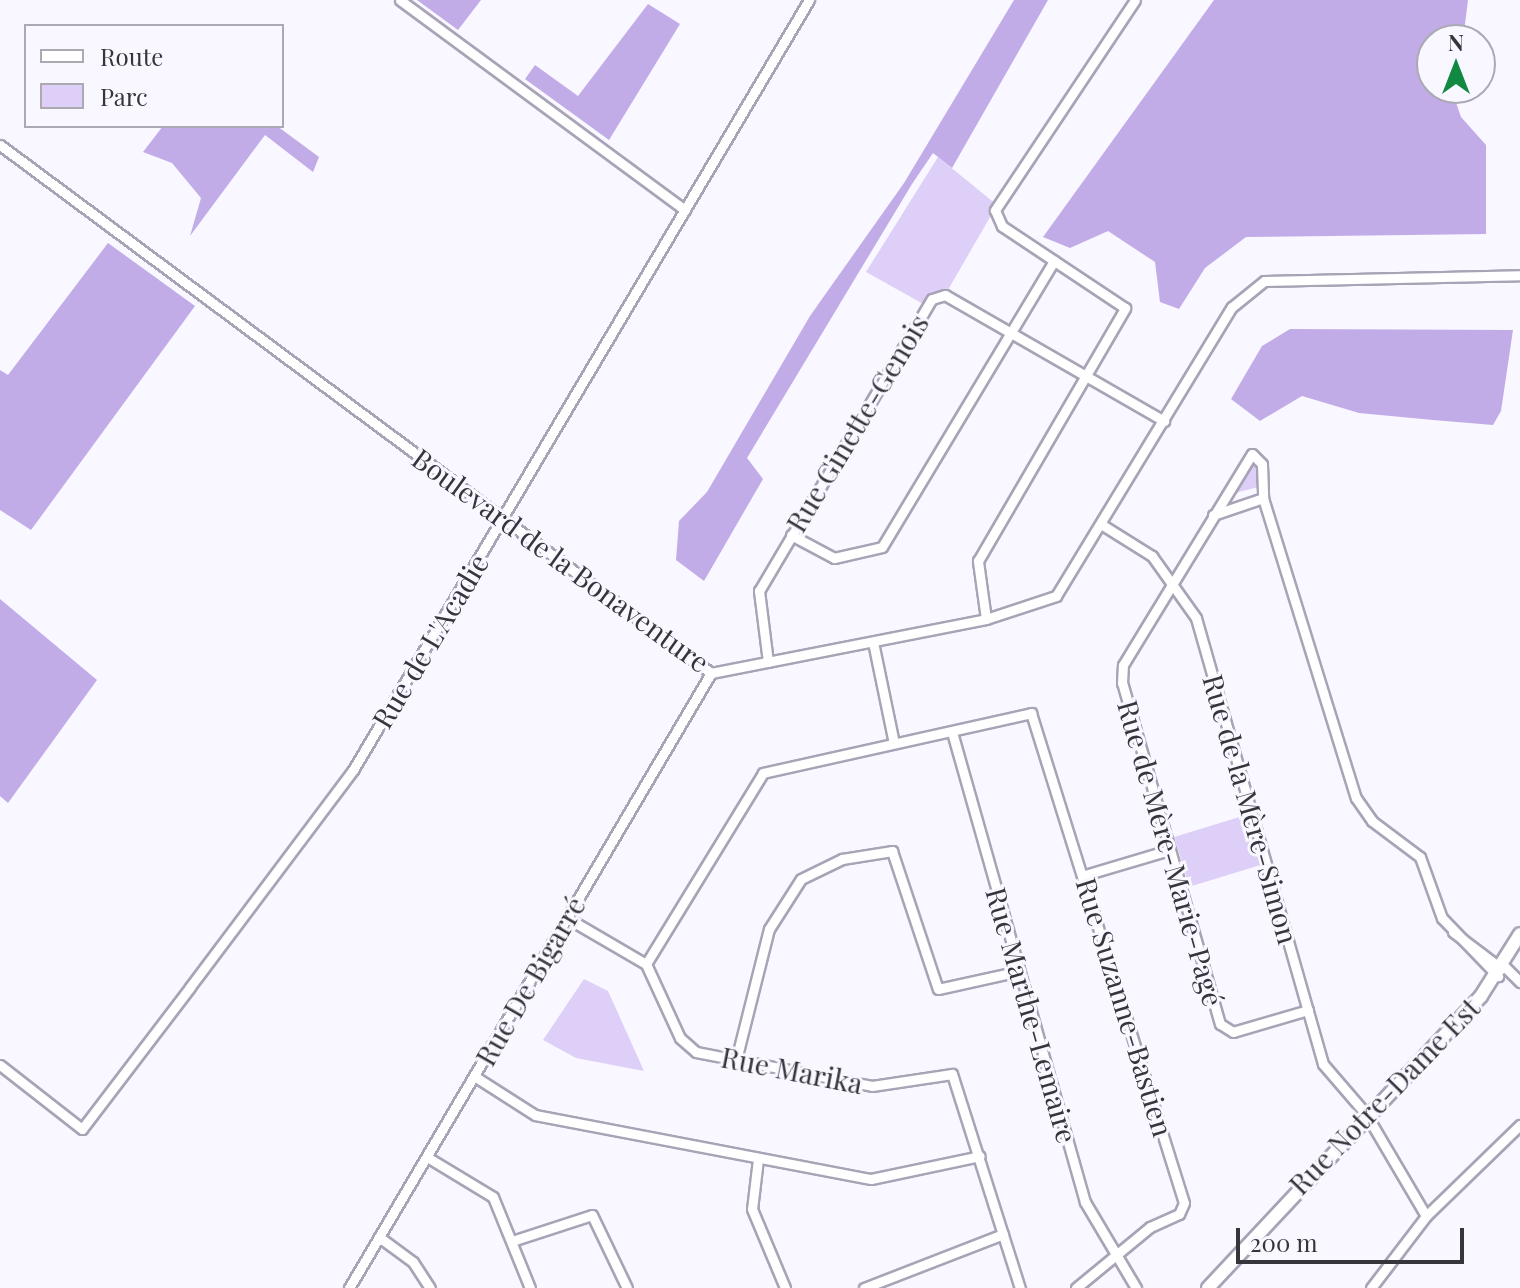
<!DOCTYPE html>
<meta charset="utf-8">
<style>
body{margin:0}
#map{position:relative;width:1520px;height:1288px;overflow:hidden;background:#f9f7ff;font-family:"Playfair Display",serif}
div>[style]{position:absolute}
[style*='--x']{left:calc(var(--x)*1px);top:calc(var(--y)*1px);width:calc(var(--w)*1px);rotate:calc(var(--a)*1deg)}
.green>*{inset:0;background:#ddcff7;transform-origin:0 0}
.forest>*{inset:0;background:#c1ace8}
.roads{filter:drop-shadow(2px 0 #a9a3b6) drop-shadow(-2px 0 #a9a3b6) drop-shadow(0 2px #a9a3b6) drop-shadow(0 -2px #a9a3b6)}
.street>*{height:9px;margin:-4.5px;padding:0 4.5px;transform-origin:4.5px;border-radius:4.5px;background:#fff}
.secondary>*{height:12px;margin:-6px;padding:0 6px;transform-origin:6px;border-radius:6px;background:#fff}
span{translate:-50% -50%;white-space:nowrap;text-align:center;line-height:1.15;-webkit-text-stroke:6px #f9f7ff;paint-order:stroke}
.street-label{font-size:28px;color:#37353c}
.legend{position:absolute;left:24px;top:24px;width:260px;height:104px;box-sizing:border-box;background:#f9f7ff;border:2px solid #aba9b1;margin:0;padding:10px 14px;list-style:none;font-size:24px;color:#37353c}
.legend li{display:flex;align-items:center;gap:16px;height:40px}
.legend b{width:40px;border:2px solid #aba9b1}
.north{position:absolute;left:1416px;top:24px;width:80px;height:80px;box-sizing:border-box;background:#f9f7ff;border:2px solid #aba9b1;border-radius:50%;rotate:0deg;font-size:22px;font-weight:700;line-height:32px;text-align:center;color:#37353c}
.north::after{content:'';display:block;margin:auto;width:28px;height:36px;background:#128943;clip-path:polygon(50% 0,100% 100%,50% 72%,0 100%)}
.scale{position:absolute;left:1236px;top:1228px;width:228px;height:36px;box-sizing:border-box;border:4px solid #37353c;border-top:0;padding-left:10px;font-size:24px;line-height:28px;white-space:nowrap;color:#37353c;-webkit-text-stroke:6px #f9f7ff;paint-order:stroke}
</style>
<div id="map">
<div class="green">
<div style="clip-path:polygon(938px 157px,997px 205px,945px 295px,927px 306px,866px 272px)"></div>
<div style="clip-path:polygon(1249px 457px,1258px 462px,1258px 487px,1231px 494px)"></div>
<div style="left:1246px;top:815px;width:52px;height:75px;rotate:73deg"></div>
<div style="clip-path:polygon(584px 979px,608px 991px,644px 1071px,576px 1058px,543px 1040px)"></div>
</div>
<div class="forest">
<div style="clip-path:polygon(417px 0,481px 0,458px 30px)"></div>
<div style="clip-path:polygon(1014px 0,1048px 0,952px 168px,933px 153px,912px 184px,747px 458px,763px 479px,704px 581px,676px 560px,679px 521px,707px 492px,810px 316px,904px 183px)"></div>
<div style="clip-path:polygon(1214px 0,1468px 0,1463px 40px,1432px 40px,1432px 88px,1451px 88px,1461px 117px,1486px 145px,1486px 234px,1246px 237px,1205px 268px,1179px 309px,1160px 302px,1155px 262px,1108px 231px,1070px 248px,1043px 237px)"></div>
<div style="clip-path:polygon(648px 4px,680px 24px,609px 140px,525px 79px,535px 65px,578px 96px)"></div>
<div style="clip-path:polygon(163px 126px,277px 126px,319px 157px,313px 172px,265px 135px,190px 236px,201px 198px,172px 163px,143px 152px)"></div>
<div style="clip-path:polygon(108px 243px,195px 306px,31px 530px,0 510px,0 370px,8px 375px)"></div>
<div style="clip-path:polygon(1290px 329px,1513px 330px,1501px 411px,1493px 425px,1433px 420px,1359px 413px,1302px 396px,1260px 421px,1231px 399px,1262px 346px)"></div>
<div style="clip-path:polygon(0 599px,97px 680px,8px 803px,0 796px)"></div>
</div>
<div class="roads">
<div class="street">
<div style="--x:400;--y:0;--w:354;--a:36.4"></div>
<div style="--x:0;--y:145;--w:886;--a:36.6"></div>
<div style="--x:711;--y:673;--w:280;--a:-11.1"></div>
<div style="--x:986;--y:619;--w:74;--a:-18.2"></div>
<div style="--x:1056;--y:596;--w:338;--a:-58.7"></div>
<div style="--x:1232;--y:307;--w:41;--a:-39.1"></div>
<div style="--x:1264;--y:281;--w:256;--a:-1.3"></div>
<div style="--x:1213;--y:515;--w:53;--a:-18.8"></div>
<div style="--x:1104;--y:526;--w:57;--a:32"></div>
<div style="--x:1152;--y:556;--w:76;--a:54.6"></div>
<div style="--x:1196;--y:618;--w:464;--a:74.1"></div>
<div style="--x:1323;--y:1064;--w:66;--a:49.3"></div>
<div style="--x:1366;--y:1114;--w:118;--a:59.5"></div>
<div style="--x:791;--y:535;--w:49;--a:28.1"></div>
<div style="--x:834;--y:558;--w:49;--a:-12.9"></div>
<div style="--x:882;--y:547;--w:334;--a:-59"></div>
<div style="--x:986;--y:619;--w:59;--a:-97.9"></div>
<div style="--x:978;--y:561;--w:293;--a:-59.8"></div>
<div style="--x:1125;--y:308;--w:148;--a:-146.3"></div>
<div style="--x:1002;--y:226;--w:17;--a:-114"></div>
<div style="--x:995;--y:210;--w:252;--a:-56.3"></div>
<div style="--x:873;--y:642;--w:103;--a:78.3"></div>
<div style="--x:768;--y:662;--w:72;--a:-97.2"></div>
<div style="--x:759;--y:591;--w:339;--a:-59.4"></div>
<div style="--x:932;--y:299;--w:14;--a:-17"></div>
<div style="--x:945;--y:295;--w:253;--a:29.9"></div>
<div style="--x:952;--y:732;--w:488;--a:74.2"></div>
<div style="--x:1085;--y:1202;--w:100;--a:59.3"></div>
<div style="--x:1085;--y:875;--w:88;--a:-16.6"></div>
<div style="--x:567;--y:918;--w:91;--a:30.2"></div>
<div style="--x:646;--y:964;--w:81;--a:65.3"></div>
<div style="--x:680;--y:1038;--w:21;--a:41"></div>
<div style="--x:696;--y:1052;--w:179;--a:10.9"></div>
<div style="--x:872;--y:1086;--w:81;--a:-8.5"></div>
<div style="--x:952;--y:1074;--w:225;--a:72.4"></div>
<div style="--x:1453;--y:932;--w:61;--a:37.1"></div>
<div style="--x:646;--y:964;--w:224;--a:-58.5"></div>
<div style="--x:763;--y:773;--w:275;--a:-12.6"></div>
<div style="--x:1031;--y:713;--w:513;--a:72.66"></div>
<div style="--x:1184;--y:1203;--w:12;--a:114"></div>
<div style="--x:1179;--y:1214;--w:32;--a:156"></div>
<div style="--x:1150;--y:1227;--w:96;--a:140.5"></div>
<div style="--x:1504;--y:966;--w:23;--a:45"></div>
<div style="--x:1308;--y:1010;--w:78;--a:163.7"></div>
<div style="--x:1233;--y:1032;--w:15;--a:-148"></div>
<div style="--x:1220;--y:1024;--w:355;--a:-106"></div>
<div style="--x:1122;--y:683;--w:18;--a:-87"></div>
<div style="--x:1123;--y:665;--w:247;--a:-58.6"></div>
<div style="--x:1252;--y:454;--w:14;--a:45"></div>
<div style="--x:1262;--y:464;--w:34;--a:88"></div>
<div style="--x:1263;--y:498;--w:314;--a:72.8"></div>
<div style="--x:1356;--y:798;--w:28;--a:55"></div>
<div style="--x:1372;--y:821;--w:60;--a:36.9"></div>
<div style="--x:1420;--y:857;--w:65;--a:70.2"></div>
<div style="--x:1442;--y:918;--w:81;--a:46"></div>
<div style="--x:736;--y:1060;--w:135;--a:-75.9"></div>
<div style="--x:769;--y:929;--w:59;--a:-57.4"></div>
<div style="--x:801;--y:879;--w:46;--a:-26"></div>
<div style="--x:842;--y:859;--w:51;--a:-9.1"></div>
<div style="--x:892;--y:851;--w:145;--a:71.6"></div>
<div style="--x:938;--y:989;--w:83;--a:-12.5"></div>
<div style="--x:0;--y:1065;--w:104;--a:38"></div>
<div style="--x:82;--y:1129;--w:178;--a:-52.7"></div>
<div style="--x:190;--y:987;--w:271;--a:-53.1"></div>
<div style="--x:353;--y:770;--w:895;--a:-59.37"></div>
<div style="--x:474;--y:1076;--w:72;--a:32.6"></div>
<div style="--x:535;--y:1115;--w:342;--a:10.8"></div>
<div style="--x:871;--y:1179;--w:111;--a:-11.9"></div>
<div style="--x:427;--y:1157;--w:77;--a:31.2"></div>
<div style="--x:493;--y:1197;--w:98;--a:67.9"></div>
<div style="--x:758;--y:1159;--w:50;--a:96.8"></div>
<div style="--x:752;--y:1209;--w:86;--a:67.3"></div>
<div style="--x:379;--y:1237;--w:42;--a:36.3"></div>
<div style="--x:413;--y:1262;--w:31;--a:57"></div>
<div style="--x:512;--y:1241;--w:84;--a:-18"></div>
<div style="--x:592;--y:1215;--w:81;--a:64.4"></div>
<div style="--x:349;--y:1288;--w:714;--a:-59.52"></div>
<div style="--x:864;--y:1288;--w:149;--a:-21.2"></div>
<div style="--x:1371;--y:1288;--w:91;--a:-52.6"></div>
<div style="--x:1426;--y:1216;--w:131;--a:-44.1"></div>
</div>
<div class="secondary">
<div style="--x:1208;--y:1288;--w:400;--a:-46.9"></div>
<div style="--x:1481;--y:996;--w:73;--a:-57.8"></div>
</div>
</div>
<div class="street-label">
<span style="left:857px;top:423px;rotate:-59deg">Rue Ginette-Genois</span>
<span style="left:561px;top:560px;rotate:36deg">Boulevard de la Bonaventure</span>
<span style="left:430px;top:641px;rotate:-59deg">Rue de L'Acadie</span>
<span style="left:1251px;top:809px;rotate:74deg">Rue de la Mère-Simon</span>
<span style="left:1171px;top:853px;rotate:74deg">Rue de Mère-Marie-Pagé</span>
<span style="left:530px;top:981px;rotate:-60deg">Rue De Bigarré</span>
<span style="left:1125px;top:1007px;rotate:73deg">Rue Suzanne-Bastien</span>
<span style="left:1032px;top:1015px;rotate:74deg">Rue Marthe-Lemaire</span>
<span style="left:792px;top:1070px;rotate:11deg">Rue Marika</span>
<span style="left:1384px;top:1096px;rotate:-46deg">Rue Notre-Dame Est</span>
</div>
<ul class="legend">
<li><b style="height:10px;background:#fff"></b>Route</li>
<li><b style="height:22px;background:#ddcff7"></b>Parc</li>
</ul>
<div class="north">N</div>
<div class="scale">200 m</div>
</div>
